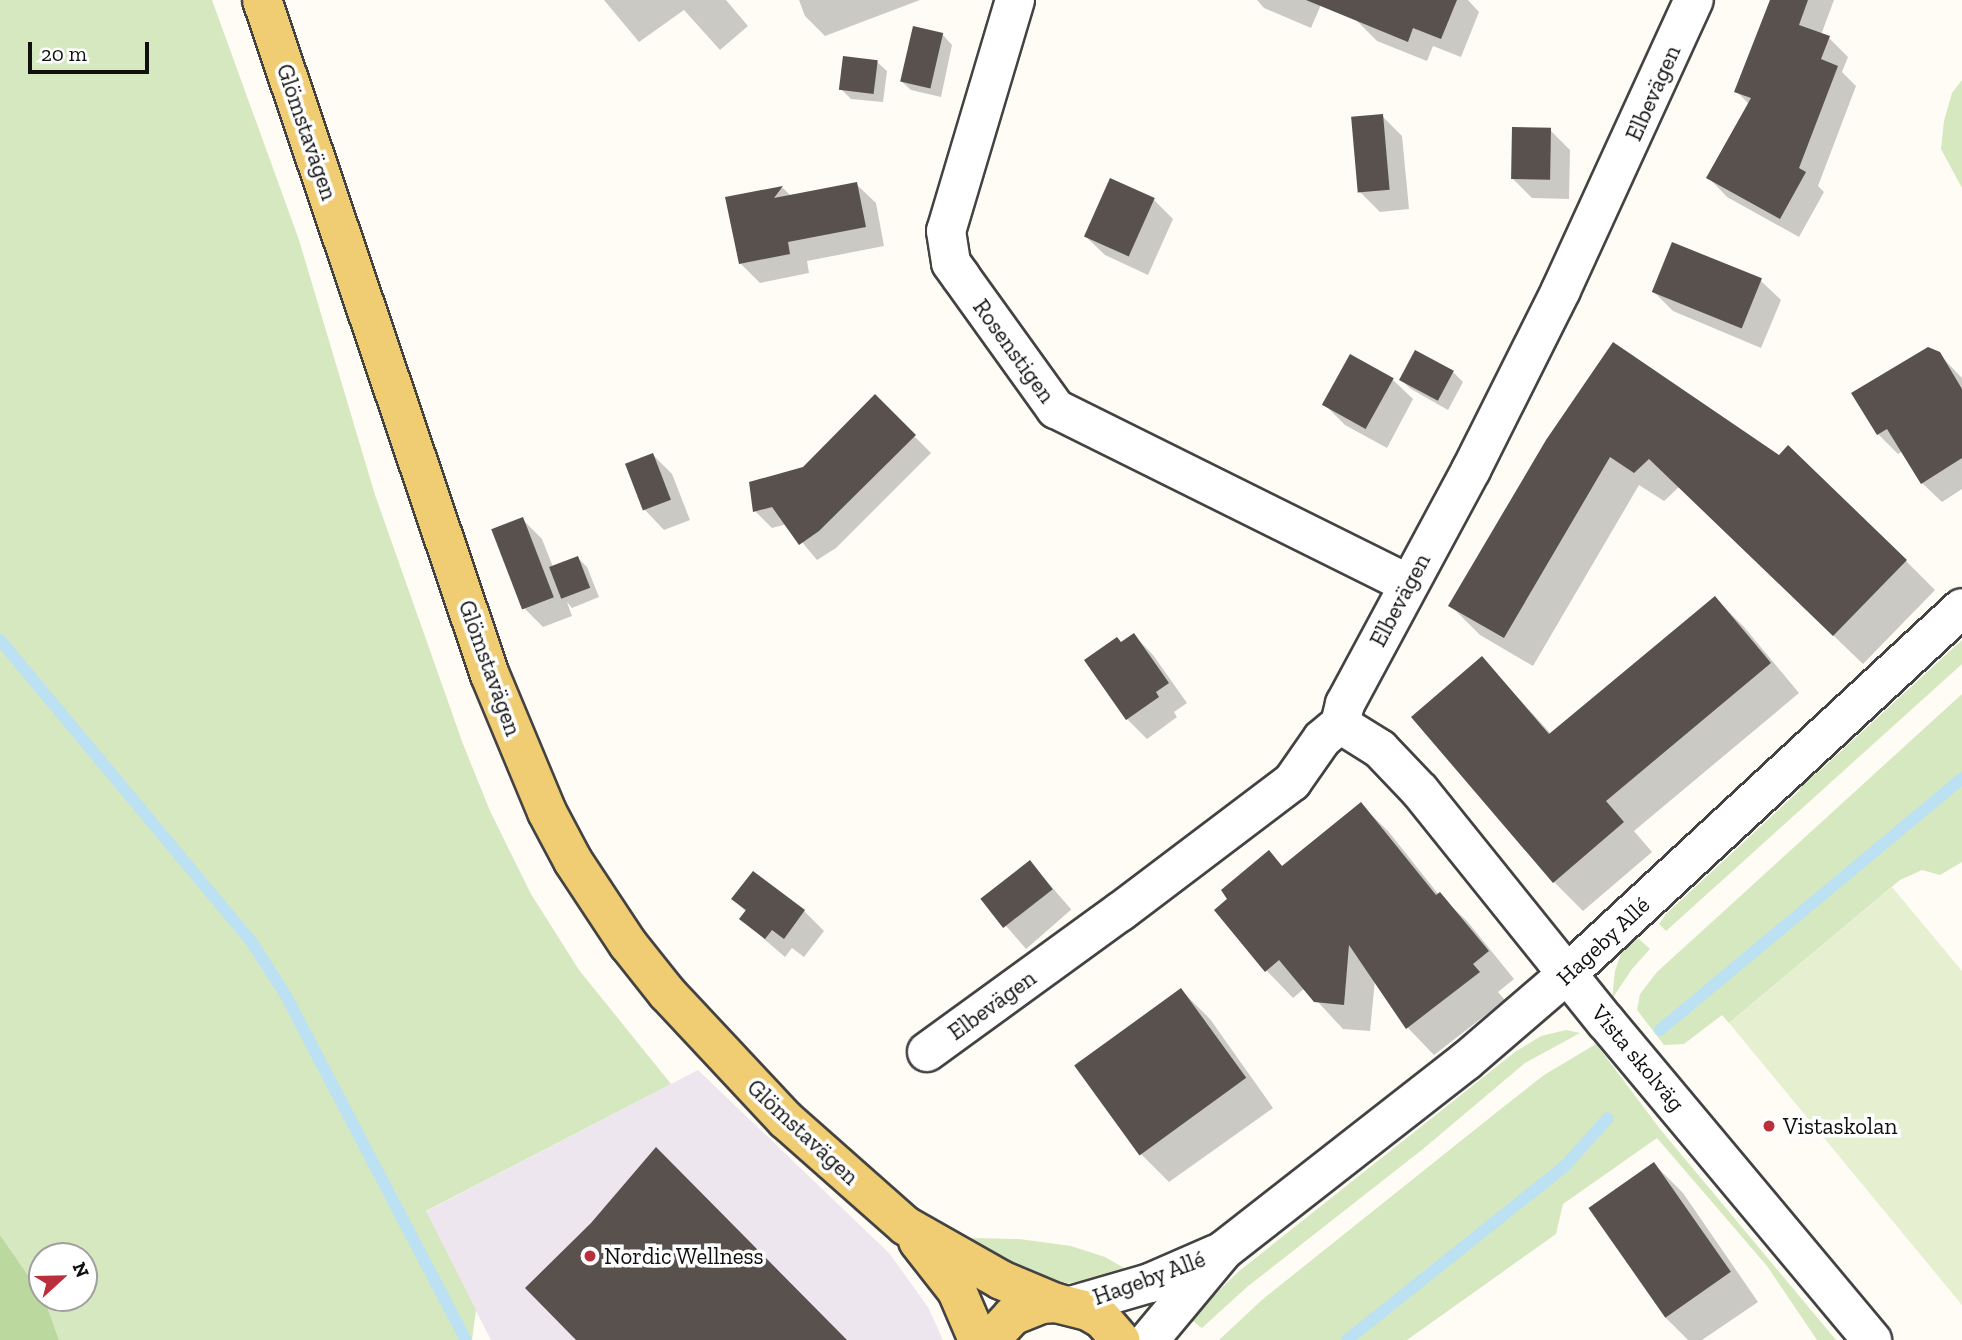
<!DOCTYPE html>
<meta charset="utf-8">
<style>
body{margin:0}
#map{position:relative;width:1962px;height:1340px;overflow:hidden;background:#fefcf5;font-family:"Zilla Slab",serif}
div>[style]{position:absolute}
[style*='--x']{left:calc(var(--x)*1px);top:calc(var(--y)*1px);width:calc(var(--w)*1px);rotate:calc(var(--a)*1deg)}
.industrial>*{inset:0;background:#ede6ee}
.green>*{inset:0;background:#d6e8bf}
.forest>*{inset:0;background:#bbd89f}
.pitch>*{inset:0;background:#e6f0d0}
.shadow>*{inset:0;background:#0003;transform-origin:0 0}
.stream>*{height:12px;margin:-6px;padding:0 6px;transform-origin:6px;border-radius:6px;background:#bce1f3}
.building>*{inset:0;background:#59514d;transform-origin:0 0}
.roads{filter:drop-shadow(2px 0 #434343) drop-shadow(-2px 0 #434343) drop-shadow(0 2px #434343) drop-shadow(0 -2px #434343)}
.minor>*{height:38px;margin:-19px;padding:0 19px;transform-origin:19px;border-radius:19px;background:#fff}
.major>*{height:38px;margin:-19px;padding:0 19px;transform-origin:19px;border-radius:19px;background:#f0cd73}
.dots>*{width:19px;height:19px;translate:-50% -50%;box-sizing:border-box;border:4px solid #fff;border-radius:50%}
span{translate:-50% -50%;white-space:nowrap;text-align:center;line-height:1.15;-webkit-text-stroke:7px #fff;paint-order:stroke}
.street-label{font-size:23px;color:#101010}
.poi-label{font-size:23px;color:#101010}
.left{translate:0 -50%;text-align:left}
.north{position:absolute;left:28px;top:1242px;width:70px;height:70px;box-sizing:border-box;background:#fff;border:2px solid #9f9f9f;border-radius:50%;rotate:68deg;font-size:19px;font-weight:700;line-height:28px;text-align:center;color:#101010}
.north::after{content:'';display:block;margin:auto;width:24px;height:32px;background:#ba2f3c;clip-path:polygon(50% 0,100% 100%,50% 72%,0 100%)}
.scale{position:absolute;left:28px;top:42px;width:121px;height:32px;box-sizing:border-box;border:4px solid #101010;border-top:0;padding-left:9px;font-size:21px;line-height:24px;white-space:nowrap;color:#101010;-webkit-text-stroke:5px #fff;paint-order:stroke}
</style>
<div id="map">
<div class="industrial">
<div style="clip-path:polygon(698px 1070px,889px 1253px,928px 1307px,943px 1340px,491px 1340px,425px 1212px)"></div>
</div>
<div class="green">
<div style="clip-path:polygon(0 0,212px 0,299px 240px,375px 495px,463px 744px,490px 811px,531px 894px,579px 970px,671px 1084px,426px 1211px,476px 1310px,472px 1340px,59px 1340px,44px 1298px,84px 1298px,84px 1256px,42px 1256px,42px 1295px,0 1235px)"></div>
<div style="clip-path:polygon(1962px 80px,1962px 188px,1941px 149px,1944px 121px,1952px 93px)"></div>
<div style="clip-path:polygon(1962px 640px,1962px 664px,1666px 931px,1659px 924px,1666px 914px,1800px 790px,1794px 784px,1816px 774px)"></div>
<div style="clip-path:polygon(1962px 694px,1962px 862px,1940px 875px,1922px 870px,1900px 880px,1729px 1023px,1722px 1015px,1684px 1044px,1664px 1045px,1637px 1010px,1640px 994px,1657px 972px)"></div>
<div style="clip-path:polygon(1629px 930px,1650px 949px,1632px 969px,1612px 999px,1615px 971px)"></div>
<div style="clip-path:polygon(1566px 1030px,1580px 1033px,1525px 1063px,1423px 1149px,1247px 1287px,1202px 1328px,1190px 1319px,1238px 1272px,1515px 1052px,1541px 1036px)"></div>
<div style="clip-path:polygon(1596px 1044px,1660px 1129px,1836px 1340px,1817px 1340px,1767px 1266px,1657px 1138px,1563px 1204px,1556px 1234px,1407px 1340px,1219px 1340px,1263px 1299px,1502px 1108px,1544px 1075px)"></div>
<div style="clip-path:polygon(969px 1238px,1019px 1239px,1071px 1246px,1105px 1257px,1129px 1271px,1087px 1281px,1066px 1283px,1043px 1279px,1017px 1267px)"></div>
</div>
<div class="forest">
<div style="clip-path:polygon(0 1235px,44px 1298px,59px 1340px,0 1340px)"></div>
</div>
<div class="pitch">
<div style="clip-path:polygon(1892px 887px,1962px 971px,1962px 1305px,1729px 1023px)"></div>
</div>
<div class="shadow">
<div style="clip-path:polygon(604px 0,726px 0,748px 26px,720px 50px,684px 10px,639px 42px)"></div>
<div style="clip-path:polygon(799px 0,920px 0,825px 36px,805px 16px)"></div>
<div style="clip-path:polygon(1257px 0,1323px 0,1311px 28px,1264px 8px)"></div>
<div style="clip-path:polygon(1366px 0,1468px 0,1479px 12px,1461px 57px,1433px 46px,1427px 61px,1377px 41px,1357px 21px)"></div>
<div style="clip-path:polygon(1770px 0,1834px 0,1821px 35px,1829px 38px,1848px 57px,1842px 72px,1856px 86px,1818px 186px,1824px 192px,1799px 237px,1727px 197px,1708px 177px,1750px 105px,1736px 91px)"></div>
<div style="clip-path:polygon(914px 28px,943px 35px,952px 45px,941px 97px,911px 90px,901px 81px)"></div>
<div style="clip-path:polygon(877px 62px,887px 71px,883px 102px,851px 99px,841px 89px)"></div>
<div style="clip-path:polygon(1382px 116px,1402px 136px,1409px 209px,1380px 212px,1360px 192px)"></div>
<div style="clip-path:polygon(1550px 130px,1570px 150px,1569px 199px,1532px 198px,1513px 179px)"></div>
<div style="clip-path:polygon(856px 184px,876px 203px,884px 246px,807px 261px,809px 273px,760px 283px,740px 263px,727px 198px,783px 188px,791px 196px)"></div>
<div style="clip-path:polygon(1154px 200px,1173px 219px,1148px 275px,1105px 255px,1085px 236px)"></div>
<div style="clip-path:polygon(1761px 281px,1781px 300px,1761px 348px,1673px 311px,1653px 291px)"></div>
<div style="clip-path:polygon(1614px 344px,1906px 561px,1935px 590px,1863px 664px,1679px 487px,1664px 501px,1639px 485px,1533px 666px,1480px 635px,1451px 606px)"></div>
<div style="clip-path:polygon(1416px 352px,1453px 372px,1463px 382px,1448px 410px,1411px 389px,1401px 380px)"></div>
<div style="clip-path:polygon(1939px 354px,1962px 378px,1962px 489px,1942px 502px,1922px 483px,1903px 451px,1898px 454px,1878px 434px,1854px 394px)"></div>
<div style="clip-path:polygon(1351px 357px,1393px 380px,1413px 399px,1387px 448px,1345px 425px,1325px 405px)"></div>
<div style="clip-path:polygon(875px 397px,931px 453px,836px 548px,817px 560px,787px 524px,772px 528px,755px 511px,804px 469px)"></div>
<div style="clip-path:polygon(653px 455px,672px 474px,690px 520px,664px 530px,645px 510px)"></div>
<div style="clip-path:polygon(522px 519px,542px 539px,553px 567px,578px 558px,587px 567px,599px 597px,572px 608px,567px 602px,572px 616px,543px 627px,523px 607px,493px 530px)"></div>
<div style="clip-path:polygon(1715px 598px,1744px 627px,1799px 693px,1634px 831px,1652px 852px,1583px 911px,1554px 882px,1413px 717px,1482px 658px,1552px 735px)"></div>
<div style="clip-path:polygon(1134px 635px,1153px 655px,1187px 703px,1174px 712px,1177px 717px,1147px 739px,1127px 719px,1122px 644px)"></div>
<div style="clip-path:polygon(1361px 805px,1388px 831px,1439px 895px,1467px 921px,1514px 979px,1498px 992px,1505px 1000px,1434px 1055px,1408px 1028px,1375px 980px,1370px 1031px,1343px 1029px,1305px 988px,1293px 998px,1267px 971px,1216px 910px,1269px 853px,1284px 868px)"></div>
<div style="left:1030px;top:862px;width:63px;height:60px;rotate:49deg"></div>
<div style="clip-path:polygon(753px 873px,804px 911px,824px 931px,804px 957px,792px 948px,785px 957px,741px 919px,746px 912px,733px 899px)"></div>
<div style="clip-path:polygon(1181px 990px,1210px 1019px,1273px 1108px,1169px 1182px,1140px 1153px,1076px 1064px)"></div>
<div style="clip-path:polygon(1654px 1164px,1683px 1193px,1758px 1302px,1702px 1340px,1688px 1340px,1665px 1317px)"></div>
</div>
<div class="stream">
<div style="--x:0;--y:640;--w:396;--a:50.2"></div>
<div style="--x:253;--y:944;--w:59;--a:57.4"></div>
<div style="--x:285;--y:994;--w:390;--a:62.4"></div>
<div style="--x:1660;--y:1030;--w:393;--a:-39.8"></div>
<div style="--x:1347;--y:1340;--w:279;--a:-38.6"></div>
<div style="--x:1565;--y:1166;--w:64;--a:-48.1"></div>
</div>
<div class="building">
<div style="clip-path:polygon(1306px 0,1457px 0,1441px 39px,1413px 28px,1408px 42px)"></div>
<div style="clip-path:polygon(1770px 0,1808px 0,1799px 25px,1830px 36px,1821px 59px,1838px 66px,1799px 168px,1806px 172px,1780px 219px,1706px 178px,1751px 98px,1734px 92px)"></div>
<div style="left:913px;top:26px;width:31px;height:57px;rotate:13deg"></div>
<div style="left:843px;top:56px;width:35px;height:34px;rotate:7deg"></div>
<div style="left:1383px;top:114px;width:76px;height:32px;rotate:85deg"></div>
<div style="left:1512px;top:127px;width:39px;height:52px;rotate:1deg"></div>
<div style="left:1110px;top:178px;width:49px;height:64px;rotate:24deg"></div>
<div style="clip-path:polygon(857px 182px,866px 227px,788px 242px,790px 254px,739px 264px,725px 197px,783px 186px,774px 198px)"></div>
<div style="left:1672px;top:242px;width:97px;height:54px;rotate:22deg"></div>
<div style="clip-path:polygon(1613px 342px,1779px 455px,1788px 445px,1907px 560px,1833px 636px,1649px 459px,1634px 473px,1610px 457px,1504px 638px,1448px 606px,1546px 440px)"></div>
<div style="clip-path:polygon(1928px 347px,1940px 352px,1962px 389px,1962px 458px,1921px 484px,1887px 429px,1877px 435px,1851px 393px)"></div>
<div style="left:1415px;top:350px;width:44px;height:34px;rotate:28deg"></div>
<div style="left:1350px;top:354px;width:50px;height:58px;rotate:29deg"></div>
<div style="clip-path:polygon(875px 394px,916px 435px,819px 531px,799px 545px,772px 507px,753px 512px,749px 482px,803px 467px)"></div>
<div style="left:653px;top:453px;width:50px;height:30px;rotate:69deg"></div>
<div style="left:523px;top:517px;width:86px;height:34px;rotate:69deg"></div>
<div style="left:578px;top:556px;width:34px;height:31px;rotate:69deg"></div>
<div style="clip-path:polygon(1715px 596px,1771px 663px,1606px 801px,1624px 822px,1553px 883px,1411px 717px,1482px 656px,1549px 734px)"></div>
<div style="clip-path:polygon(1134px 633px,1169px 683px,1156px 692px,1159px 697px,1126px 720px,1084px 660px,1117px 637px,1121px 642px)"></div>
<div style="clip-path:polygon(1361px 802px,1436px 895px,1440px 892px,1489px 951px,1473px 964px,1480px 972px,1406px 1029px,1349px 945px,1344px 1005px,1314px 1002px,1279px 960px,1265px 972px,1214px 910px,1227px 899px,1221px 890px,1269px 850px,1282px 866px)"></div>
<div style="left:1030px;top:860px;width:37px;height:63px;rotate:52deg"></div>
<div style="clip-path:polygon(753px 871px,805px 910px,784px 939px,772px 930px,765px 939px,739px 919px,746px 910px,731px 899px)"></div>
<div style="left:1181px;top:988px;width:111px;height:132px;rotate:54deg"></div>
<div style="clip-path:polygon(656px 1147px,752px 1244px,847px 1340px,576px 1340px,525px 1288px,591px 1223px)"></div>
<div style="left:1654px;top:1162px;width:134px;height:80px;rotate:55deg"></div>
</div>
<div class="roads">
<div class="minor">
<div style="--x:1015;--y:0;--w:241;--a:106.6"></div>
<div style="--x:946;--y:231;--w:32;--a:81"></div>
<div style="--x:951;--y:263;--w:17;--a:54"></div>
<div style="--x:961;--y:277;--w:163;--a:54.3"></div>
<div style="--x:1056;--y:409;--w:393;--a:26.4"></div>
<div style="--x:1340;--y:724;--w:47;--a:32"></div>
<div style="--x:1380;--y:749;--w:58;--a:46.4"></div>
<div style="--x:1420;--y:791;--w:297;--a:51.2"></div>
<div style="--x:1606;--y:1022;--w:415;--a:50.1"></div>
<div style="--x:927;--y:1052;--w:238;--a:-36"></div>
<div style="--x:1120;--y:912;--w:216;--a:-37.1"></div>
<div style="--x:1292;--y:782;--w:52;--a:-55.1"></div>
<div style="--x:1322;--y:739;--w:23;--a:-40"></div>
<div style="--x:1340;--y:724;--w:21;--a:-76"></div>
<div style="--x:1345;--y:704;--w:266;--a:-61.7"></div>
<div style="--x:1471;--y:470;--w:201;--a:-63.4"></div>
<div style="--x:1561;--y:290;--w:319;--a:-65.4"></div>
<div style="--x:1074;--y:1305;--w:79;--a:-16.1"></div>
<div style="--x:1150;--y:1283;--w:72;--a:-23.7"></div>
<div style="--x:1149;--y:1340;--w:117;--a:-50.2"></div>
<div style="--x:1224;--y:1250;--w:307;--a:-38"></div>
<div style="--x:1466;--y:1061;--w:133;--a:-40.7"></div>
<div style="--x:1567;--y:974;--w:538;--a:-42.82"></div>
</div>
<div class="major">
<div style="--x:262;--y:0;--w:712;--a:71.34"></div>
<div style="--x:490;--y:675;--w:148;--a:67.4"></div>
<div style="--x:547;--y:812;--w:55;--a:62"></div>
<div style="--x:573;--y:861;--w:100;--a:56.5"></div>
<div style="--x:628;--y:944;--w:63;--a:51.5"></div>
<div style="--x:667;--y:993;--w:174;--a:46.9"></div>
<div style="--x:786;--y:1120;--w:160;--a:41.5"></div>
<div style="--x:906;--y:1226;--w:109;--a:29.6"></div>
<div style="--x:1001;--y:1280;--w:60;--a:22.7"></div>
<div style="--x:918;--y:1241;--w:63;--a:52"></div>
<div style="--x:957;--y:1291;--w:53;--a:66.8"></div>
<div style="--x:990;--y:1340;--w:33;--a:-47"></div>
<div style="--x:1012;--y:1316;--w:31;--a:-22"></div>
<div style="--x:1041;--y:1304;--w:15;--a:-4"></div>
<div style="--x:1056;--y:1303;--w:33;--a:14"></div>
<div style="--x:1088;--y:1311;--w:16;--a:30"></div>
<div style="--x:1102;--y:1319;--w:28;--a:49"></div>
</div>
</div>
<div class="dots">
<div style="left:1769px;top:1126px;background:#ba2f3c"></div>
<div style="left:590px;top:1256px;background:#ba2f3c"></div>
</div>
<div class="street-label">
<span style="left:1653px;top:93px;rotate:-66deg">Elbevägen</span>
<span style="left:307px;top:132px;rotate:71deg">Glömstavägen</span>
<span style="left:1014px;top:351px;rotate:54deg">Rosenstigen</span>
<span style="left:1400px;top:600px;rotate:-62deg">Elbevägen</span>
<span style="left:490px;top:668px;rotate:70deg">Glömstavägen</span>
<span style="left:1603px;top:941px;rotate:-43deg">Hageby Allé</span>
<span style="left:992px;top:1005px;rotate:-36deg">Elbevägen</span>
<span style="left:1638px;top:1058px;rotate:50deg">Vista skolväg</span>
<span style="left:803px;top:1132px;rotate:43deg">Glömstavägen</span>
<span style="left:1149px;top:1278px;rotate:-20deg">Hageby Allé</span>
</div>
<div class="poi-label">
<span class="left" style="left:1783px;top:1126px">Vistaskolan</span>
<span class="left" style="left:604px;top:1256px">Nordic Wellness</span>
</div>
<div class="north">N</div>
<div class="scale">20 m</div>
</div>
